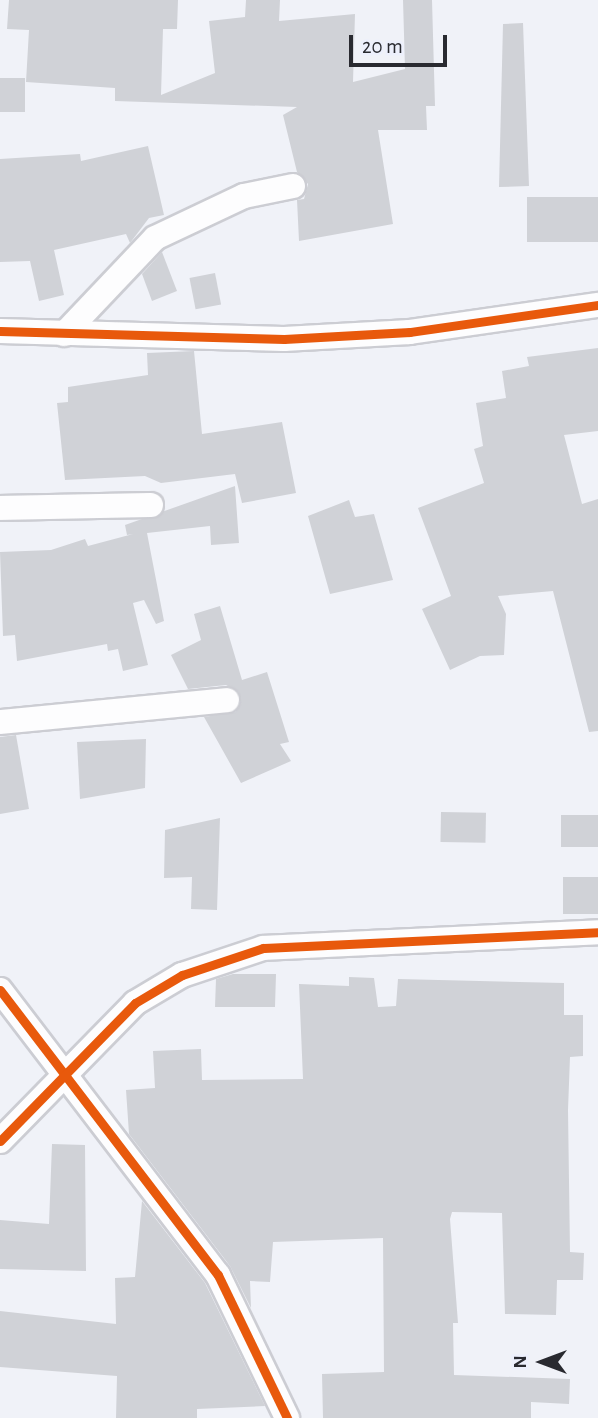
<!DOCTYPE html>
<style>
body{margin:0}
#map{position:relative;width:598px;height:1418px;overflow:hidden;background:#f0f2f8;font-family:"Alegreya Sans",sans-serif}
div>[style]{position:absolute}
[style*='--x']{left:calc(var(--x)*1px);top:calc(var(--y)*1px);width:calc(var(--w)*1px);rotate:calc(var(--a)*1deg)}
.building>*{inset:0;background:#d0d2d7;transform-origin:0 0}
.roads{filter:drop-shadow(2px 0 #cccdd3) drop-shadow(-2px 0 #cccdd3) drop-shadow(0 2px #cccdd3) drop-shadow(0 -2px #cccdd3)}
.street>*{height:24px;margin:-12px;padding:0 12px;transform-origin:12px;border-radius:12px;background:#fdfdfe}
.cycleway>*{height:9px;margin:-4.5px;padding:0 4.5px;transform-origin:4.5px;border-radius:4.5px;background:#e8590c}
span{translate:-50% -50%;white-space:nowrap;text-align:center;line-height:1.15;-webkit-text-stroke:5px #edf0fc;paint-order:stroke}
.north{position:absolute;left:507px;top:1327px;width:70px;height:70px;-webkit-text-stroke:5px #edf0fc;paint-order:stroke;rotate:270deg;font-size:19px;font-weight:700;line-height:28px;text-align:center;color:#292a30}
.north::after{content:'';display:block;margin:auto;width:24px;height:32px;background:#292a30;clip-path:polygon(50% 0,100% 100%,50% 72%,0 100%)}
.scale{position:absolute;left:349px;top:35px;width:98px;height:32px;box-sizing:border-box;border:4px solid #292a30;border-top:0;padding-left:9px;font-size:21px;line-height:24px;white-space:nowrap;color:#292a30;-webkit-text-stroke:5px #edf0fc;paint-order:stroke}
</style>
<div id="map">
<div class="building">
<div style="clip-path:polygon(9px 0,178px 0,177px 29px,163px 29px,161px 95px,215px 73px,209px 21px,245px 17px,246px 0,280px 0,279px 21px,355px 14px,353px 82px,405px 69px,403px 0,432px 0,435px 106px,426px 106px,427px 130px,378px 130px,393px 224px,299px 241px,297px 200px,304px 199px,308px 184px,297px 172px,283px 115px,297px 107px,115px 101px,115px 88px,26px 82px,29px 30px,7px 29px)"></div>
<div style="clip-path:polygon(523px 23px,529px 186px,499px 187px,503px 24px)"></div>
<div style="left:0;top:78px;width:25px;height:34px"></div>
<div style="clip-path:polygon(148px 146px,164px 215px,149px 218px,130px 243px,126px 234px,54px 250px,64px 295px,39px 301px,30px 261px,0 262px,0 159px,80px 154px,81px 161px)"></div>
<div style="left:598px;top:197px;width:45px;height:71px;rotate:90deg"></div>
<div style="clip-path:polygon(162px 252px,177px 291px,152px 301px,142px 274px)"></div>
<div style="left:215px;top:273px;width:32px;height:26px;rotate:79deg"></div>
<div style="clip-path:polygon(598px 348px,598px 431px,564px 435px,582px 504px,598px 499px,598px 731px,589px 732px,553px 591px,498px 596px,506px 614px,504px 655px,480px 656px,450px 670px,422px 609px,451px 596px,418px 508px,484px 483px,474px 449px,483px 446px,476px 403px,506px 398px,502px 371px,529px 366px,527px 357px)"></div>
<div style="clip-path:polygon(194px 351px,202px 434px,282px 422px,296px 493px,242px 503px,235px 474px,161px 483px,145px 476px,65px 480px,57px 403px,68px 402px,68px 387px,148px 375px,147px 353px)"></div>
<div style="clip-path:polygon(235px 486px,239px 543px,211px 545px,210px 526px,147px 533px,164px 621px,156px 624px,144px 600px,133px 603px,148px 665px,123px 671px,118px 649px,108px 651px,107px 644px,17px 661px,15px 635px,3px 636px,0 552px,51px 550px,85px 539px,88px 546px,133px 534px,127px 535px,125px 525px)"></div>
<div style="clip-path:polygon(349px 500px,355px 517px,374px 514px,393px 580px,330px 594px,308px 516px)"></div>
<div style="clip-path:polygon(220px 606px,242px 680px,267px 672px,289px 742px,280px 744px,291px 761px,241px 783px,204px 717px,236px 712px,239px 692px,226px 685px,188px 689px,171px 655px,201px 640px,194px 614px)"></div>
<div style="clip-path:polygon(16px 735px,29px 809px,0 814px,0 737px)"></div>
<div style="clip-path:polygon(146px 739px,145px 788px,80px 799px,77px 742px)"></div>
<div style="left:441px;top:812px;width:45px;height:30px;rotate:1deg"></div>
<div style="left:598px;top:815px;width:32px;height:37px;rotate:90deg"></div>
<div style="clip-path:polygon(220px 818px,217px 910px,191px 909px,192px 877px,164px 878px,165px 830px)"></div>
<div style="left:598px;top:877px;width:37px;height:35px;rotate:90deg"></div>
<div style="clip-path:polygon(233px 974px,276px 974px,275px 1007px,215px 1007px,216px 979px)"></div>
<div style="clip-path:polygon(349px 977px,374px 978px,378px 1007px,396px 1006px,398px 979px,564px 983px,564px 1015px,583px 1015px,583px 1056px,570px 1057px,568px 1110px,570px 1252px,584px 1253px,583px 1280px,557px 1280px,556px 1315px,505px 1314px,502px 1213px,452px 1212px,450px 1219px,458px 1323px,453px 1323px,454px 1375px,570px 1379px,569px 1404px,531px 1402px,531px 1418px,323px 1418px,322px 1374px,384px 1372px,383px 1238px,273px 1242px,270px 1282px,250px 1281px,251px 1308px,230px 1266px,129px 1134px,126px 1090px,155px 1088px,153px 1051px,201px 1049px,202px 1080px,303px 1079px,299px 984px,349px 986px)"></div>
<div style="clip-path:polygon(52px 1144px,85px 1145px,86px 1271px,0 1269px,0 1220px,49px 1224px)"></div>
<div style="clip-path:polygon(142px 1201px,205px 1283px,265px 1406px,197px 1409px,197px 1418px,116px 1418px,117px 1376px,0 1367px,0 1311px,116px 1324px,115px 1278px,135px 1277px)"></div>
</div>
<div class="roads">
<div class="street">
<div style="--x:0;--y:331;--w:284;--a:1.6"></div>
<div style="--x:284;--y:339;--w:126;--a:-3.2"></div>
<div style="--x:410;--y:332;--w:190;--a:-8.2"></div>
<div style="--x:64;--y:334;--w:132;--a:-46.5"></div>
<div style="--x:155;--y:238;--w:98;--a:-25.3"></div>
<div style="--x:244;--y:196;--w:50;--a:-11.5"></div>
<div style="--x:0;--y:508;--w:151;--a:-1.1"></div>
<div style="--x:0;--y:722;--w:228;--a:-5.5"></div>
<div style="--x:0;--y:990;--w:359;--a:52.6"></div>
<div style="--x:218;--y:1275;--w:159;--a:64.2"></div>
<div style="--x:0;--y:1141;--w:193;--a:-45.6"></div>
<div style="--x:135;--y:1003;--w:55;--a:-30.8"></div>
<div style="--x:182;--y:975;--w:85;--a:-18.4"></div>
<div style="--x:263;--y:948;--w:335;--a:-2.7"></div>
</div>
</div>
<div class="cycleway">
<div style="--x:0;--y:331;--w:284;--a:1.6"></div>
<div style="--x:284;--y:339;--w:126;--a:-3.2"></div>
<div style="--x:410;--y:332;--w:190;--a:-8.2"></div>
<div style="--x:0;--y:990;--w:359;--a:52.6"></div>
<div style="--x:218;--y:1275;--w:159;--a:64.2"></div>
<div style="--x:0;--y:1141;--w:193;--a:-45.6"></div>
<div style="--x:135;--y:1003;--w:55;--a:-30.8"></div>
<div style="--x:182;--y:975;--w:85;--a:-18.4"></div>
<div style="--x:263;--y:948;--w:335;--a:-2.7"></div>
</div>
<div class="north">N</div>
<div class="scale">20 m</div>
</div>
